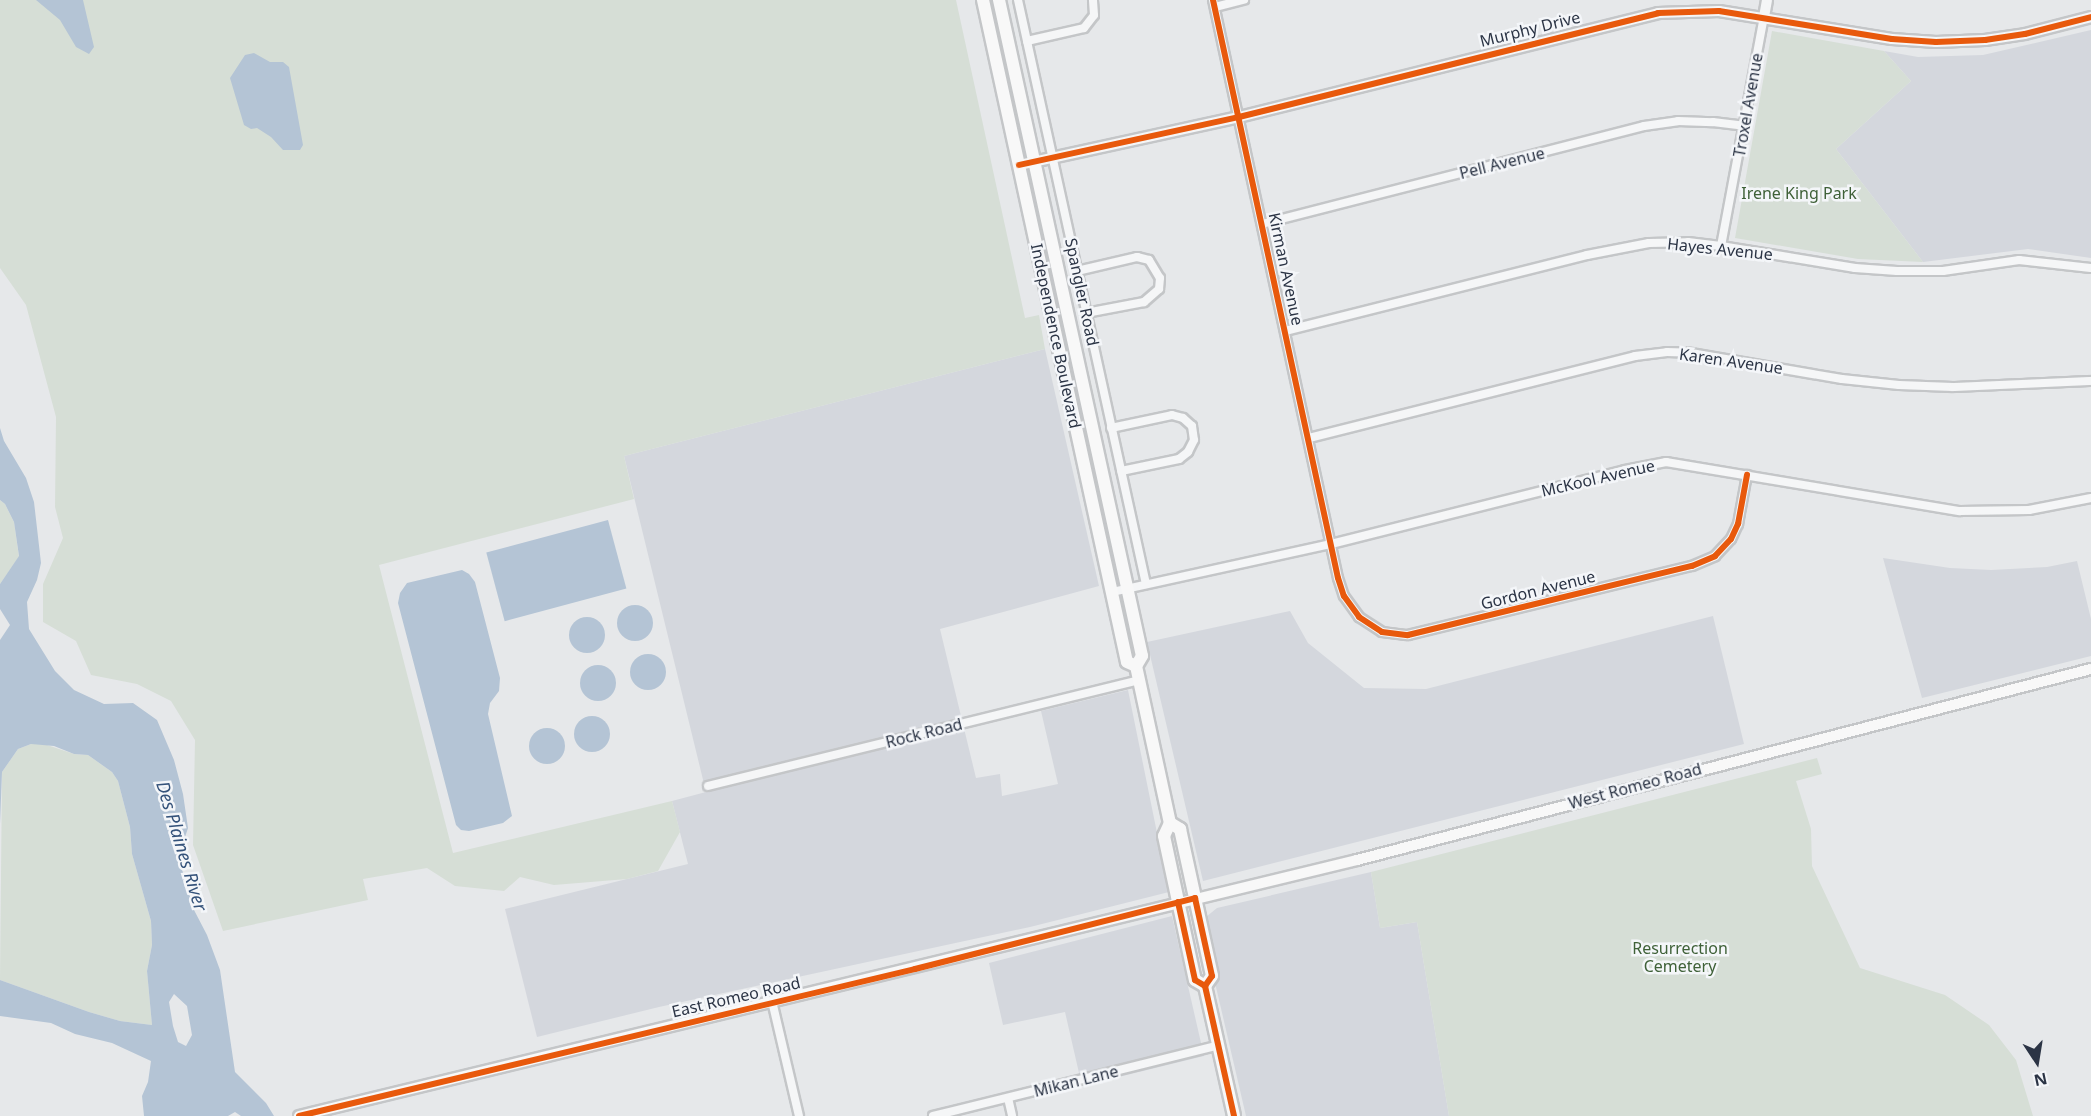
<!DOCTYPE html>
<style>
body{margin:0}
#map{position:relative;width:2091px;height:1116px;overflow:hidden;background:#e6e8ea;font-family:"Noto Sans",sans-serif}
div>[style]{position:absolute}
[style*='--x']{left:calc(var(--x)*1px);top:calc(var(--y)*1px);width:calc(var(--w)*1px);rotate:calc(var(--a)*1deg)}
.built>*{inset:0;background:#d4d7dd}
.green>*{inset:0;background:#d6ded6}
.water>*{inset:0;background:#b4c4d5;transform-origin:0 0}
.round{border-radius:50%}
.roads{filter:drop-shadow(2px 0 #c4c6c8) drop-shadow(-2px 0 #c4c6c8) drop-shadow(0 2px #c4c6c8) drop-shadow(0 -2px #c4c6c8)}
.minor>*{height:8px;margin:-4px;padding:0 4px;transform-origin:4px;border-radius:4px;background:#f5f6f7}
.tertiary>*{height:10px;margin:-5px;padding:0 5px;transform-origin:5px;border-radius:5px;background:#f5f6f7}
.secondary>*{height:10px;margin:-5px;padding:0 5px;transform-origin:5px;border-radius:5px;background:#f8f8f8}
.primary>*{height:12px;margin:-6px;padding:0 6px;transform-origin:6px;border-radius:6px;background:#f8f8f8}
.cycleway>*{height:6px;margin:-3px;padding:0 3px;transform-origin:3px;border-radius:3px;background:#e8590c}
span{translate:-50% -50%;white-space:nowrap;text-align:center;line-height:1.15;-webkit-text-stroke:5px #f4f6f9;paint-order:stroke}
.street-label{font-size:16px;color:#2b3445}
.park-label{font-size:16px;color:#3f6138}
.water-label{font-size:18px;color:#34527a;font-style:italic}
.north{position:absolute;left:2007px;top:1032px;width:60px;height:60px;-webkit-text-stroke:4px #f4f6f9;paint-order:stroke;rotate:168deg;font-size:16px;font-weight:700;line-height:24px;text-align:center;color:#2b3445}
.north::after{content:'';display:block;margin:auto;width:21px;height:27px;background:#2b3445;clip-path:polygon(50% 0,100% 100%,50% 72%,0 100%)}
</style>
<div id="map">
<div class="built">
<div style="clip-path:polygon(2091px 30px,2091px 258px,2028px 249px,1923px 262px,1836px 149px,1911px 81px,1884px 51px,1918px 57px,1983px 55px)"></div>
<div style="clip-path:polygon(1045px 349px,1099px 586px,940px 629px,976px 778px,1000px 774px,1002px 796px,1058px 784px,1041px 711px,1128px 690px,1169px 892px,1030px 927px,659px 1007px,537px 1037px,505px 909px,688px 864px,672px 801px,706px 792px,624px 456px)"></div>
<div style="clip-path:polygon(1883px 558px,1950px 568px,1991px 570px,2047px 567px,2077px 561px,2091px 619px,2091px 656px,1922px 698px)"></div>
<div style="clip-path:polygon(1290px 611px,1308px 643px,1364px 688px,1426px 689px,1713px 616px,1744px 744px,1203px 881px,1147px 642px)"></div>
<div style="clip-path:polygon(1371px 872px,1380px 928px,1417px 922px,1449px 1116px,1246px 1116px,1203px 931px,1206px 917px,1217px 908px)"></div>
<div style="clip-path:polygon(1172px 916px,1204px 1056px,1082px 1086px,1065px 1012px,1003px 1025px,989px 963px)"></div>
</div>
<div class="green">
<div style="clip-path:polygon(0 0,956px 0,1025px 318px,1039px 315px,1045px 349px,624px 456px,634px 499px,379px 565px,453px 853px,672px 801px,680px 832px,658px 871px,627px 879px,554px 885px,520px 877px,504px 891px,455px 886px,427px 868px,363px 879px,368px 900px,223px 931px,193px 845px,195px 740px,171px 701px,137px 684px,91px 675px,76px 641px,43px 622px,43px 584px,63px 538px,55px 507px,56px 417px,26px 305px,0 268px)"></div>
<div style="clip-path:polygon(1772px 31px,1884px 51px,1911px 81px,1836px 149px,1923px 262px,1858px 259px,1735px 238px)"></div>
<div style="clip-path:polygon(0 500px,5px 504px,14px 522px,19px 557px,0 584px)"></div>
<div style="clip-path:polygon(31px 744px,44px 744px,74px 754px,88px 755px,112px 772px,118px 781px,130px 827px,132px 854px,151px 921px,152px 945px,147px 971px,152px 1025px,120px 1021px,89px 1012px,0 980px,2px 772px,18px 749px)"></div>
<div style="clip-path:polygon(1817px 758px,1822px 774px,1796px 781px,1811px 829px,1812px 866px,1860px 968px,1945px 995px,1989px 1025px,2016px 1060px,2033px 1116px,1449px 1116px,1417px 922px,1380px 928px,1371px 872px)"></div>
</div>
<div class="water">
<div style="clip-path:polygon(36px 0,83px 0,94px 47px,89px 54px,76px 47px,60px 20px)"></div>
<div style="clip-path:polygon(254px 53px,270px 62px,283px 62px,289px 67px,303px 145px,300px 150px,283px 150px,271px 137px,257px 128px,251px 129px,244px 125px,230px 78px,245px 55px)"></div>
<div style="clip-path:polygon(evenodd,0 428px,4px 441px,26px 478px,34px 502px,41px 563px,37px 580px,27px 602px,29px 629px,55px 671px,74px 690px,104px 704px,133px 703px,157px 720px,174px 760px,183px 794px,188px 828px,182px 846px,181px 866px,194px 910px,207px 935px,220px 970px,235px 1072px,266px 1103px,274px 1116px,241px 1116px,235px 1112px,228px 1116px,144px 1116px,142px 1096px,148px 1082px,151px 1061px,112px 1043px,75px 1034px,51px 1023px,0 1016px,0 980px,89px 1012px,120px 1021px,152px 1025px,147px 971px,152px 945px,151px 921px,132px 854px,130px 827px,118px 781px,112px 772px,88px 755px,74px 754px,54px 746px,31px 744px,18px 749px,2px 772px,0 824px,0 640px,10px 625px,0 609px,0 584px,19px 556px,14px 522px,5px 504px,0 500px,0 428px,174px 994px,187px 1006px,192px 1035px,186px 1046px,178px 1042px,173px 1026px,169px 1002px,174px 994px)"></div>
<div style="left:608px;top:520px;width:71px;height:126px;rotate:75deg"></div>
<div style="clip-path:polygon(462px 570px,469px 574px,475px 582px,500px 678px,499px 691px,490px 703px,488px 714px,512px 816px,503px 823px,469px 831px,461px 830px,456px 825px,398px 603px,400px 593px,407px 583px)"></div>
<div class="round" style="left:617px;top:605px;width:36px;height:36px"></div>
<div class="round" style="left:569px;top:617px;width:36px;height:36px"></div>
<div class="round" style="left:630px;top:654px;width:36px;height:36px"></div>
<div class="round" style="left:580px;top:665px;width:36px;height:36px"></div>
<div class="round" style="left:574px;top:716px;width:36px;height:36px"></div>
<div class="round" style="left:529px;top:728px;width:36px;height:36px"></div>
</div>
<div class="roads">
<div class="minor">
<div style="--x:1018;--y:0;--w:598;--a:77.64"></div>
<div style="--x:1213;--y:0;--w:591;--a:77.8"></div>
<div style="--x:1338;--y:578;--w:19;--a:72"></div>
<div style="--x:1344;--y:596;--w:26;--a:54"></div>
<div style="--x:1359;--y:617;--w:27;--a:33"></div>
<div style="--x:1382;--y:632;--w:26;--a:7"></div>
<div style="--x:1408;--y:635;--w:292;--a:-13.7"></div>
<div style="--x:1692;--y:566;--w:25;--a:-23"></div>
<div style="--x:1715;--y:556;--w:23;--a:-47"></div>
<div style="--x:1731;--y:539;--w:17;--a:-65"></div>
<div style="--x:1738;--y:524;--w:50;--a:-79.6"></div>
<div style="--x:1215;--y:7;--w:30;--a:-14"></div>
<div style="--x:1027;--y:41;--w:58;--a:-12.8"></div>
<div style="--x:1084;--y:28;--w:16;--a:-52"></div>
<div style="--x:1094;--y:15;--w:15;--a:-94"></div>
<div style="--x:1262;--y:224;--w:394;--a:-14.4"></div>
<div style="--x:1644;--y:126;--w:34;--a:-8"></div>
<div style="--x:1678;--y:121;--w:35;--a:2"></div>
<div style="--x:1713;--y:122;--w:31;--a:7"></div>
<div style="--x:1721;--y:246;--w:233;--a:-79.4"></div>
<div style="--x:1077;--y:271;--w:62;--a:-13.1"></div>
<div style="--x:1137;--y:257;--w:12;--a:14"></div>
<div style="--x:1149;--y:260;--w:21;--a:59"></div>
<div style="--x:1160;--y:278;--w:11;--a:95"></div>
<div style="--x:1159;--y:289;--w:20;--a:139"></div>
<div style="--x:1144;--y:302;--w:59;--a:169.3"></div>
<div style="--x:1285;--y:331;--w:311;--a:-14.1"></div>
<div style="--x:1587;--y:255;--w:63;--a:-11"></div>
<div style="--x:1649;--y:243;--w:39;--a:-1"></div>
<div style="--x:1688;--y:242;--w:33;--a:7"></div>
<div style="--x:1721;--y:246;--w:136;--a:9.3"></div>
<div style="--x:1855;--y:268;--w:42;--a:4.1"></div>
<div style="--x:1897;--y:271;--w:46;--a:0"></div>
<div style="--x:1943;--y:271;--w:77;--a:-8.2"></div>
<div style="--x:2019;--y:260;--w:72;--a:6.3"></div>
<div style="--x:1111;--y:428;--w:62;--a:-12"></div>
<div style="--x:1172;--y:415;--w:11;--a:15"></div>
<div style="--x:1183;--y:418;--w:12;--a:42"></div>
<div style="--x:1192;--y:426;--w:14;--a:82"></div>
<div style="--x:1194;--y:440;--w:13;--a:117"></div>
<div style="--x:1188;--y:452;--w:11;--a:142"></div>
<div style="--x:1179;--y:459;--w:59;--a:168.3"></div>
<div style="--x:1309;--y:438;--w:336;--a:-14.1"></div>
<div style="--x:1635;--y:356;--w:32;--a:-7"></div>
<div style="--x:1667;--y:352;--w:24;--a:2"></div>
<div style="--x:1691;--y:353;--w:153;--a:9.8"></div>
<div style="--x:1842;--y:379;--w:57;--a:6"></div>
<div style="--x:1899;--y:385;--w:54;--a:2.1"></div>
<div style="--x:1953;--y:387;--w:138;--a:-2.5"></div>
<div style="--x:1112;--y:592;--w:224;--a:-12.4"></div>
<div style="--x:1331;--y:544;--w:303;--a:-14.1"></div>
<div style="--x:1625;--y:470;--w:42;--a:-11"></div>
<div style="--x:1666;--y:462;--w:298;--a:9.5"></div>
<div style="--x:1960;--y:511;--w:69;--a:-0.8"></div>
<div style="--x:2029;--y:510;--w:63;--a:-11"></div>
<div style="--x:708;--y:786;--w:444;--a:-13.8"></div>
<div style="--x:772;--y:1001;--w:118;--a:76.8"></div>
<div style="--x:1008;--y:1098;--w:18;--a:77"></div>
<div style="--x:933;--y:1116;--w:295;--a:-13.9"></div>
</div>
<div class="tertiary">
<div style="--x:1764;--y:17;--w:17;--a:-80"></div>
<div style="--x:1019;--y:165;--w:225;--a:-12.3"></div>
<div style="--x:1239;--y:117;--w:432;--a:-13.9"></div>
<div style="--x:1658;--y:13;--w:61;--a:-1.9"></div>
<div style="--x:1719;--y:11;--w:175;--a:9.2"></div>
<div style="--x:1892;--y:39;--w:44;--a:3.9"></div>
<div style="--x:1936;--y:42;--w:49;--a:-2.3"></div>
<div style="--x:1985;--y:40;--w:40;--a:-8.5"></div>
<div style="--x:2025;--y:34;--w:68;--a:-14.4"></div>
</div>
<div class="secondary">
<div style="--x:299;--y:1116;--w:1089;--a:-13.6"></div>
<div style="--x:1357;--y:860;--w:758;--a:-14.59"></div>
</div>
<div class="primary">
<div style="--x:983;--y:0;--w:677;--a:77.73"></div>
<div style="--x:1127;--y:662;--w:10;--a:24"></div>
<div style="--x:999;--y:0;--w:671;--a:77.7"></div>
<div style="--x:1142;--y:656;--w:12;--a:121"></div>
<div style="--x:1136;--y:666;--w:161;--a:77.8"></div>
<div style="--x:1170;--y:823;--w:14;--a:115"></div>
<div style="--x:1164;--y:836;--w:147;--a:77.9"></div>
<div style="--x:1195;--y:980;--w:12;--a:31"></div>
<div style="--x:1205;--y:986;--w:133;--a:77.4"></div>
<div style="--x:1170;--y:823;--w:12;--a:31"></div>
<div style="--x:1180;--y:829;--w:150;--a:77.7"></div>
<div style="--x:1212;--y:976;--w:12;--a:125"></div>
</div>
</div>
<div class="cycleway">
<div style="--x:1213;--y:0;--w:591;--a:77.8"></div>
<div style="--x:1338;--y:578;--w:19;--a:72"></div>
<div style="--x:1344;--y:596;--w:26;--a:54"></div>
<div style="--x:1359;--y:617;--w:27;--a:33"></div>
<div style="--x:1382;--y:632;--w:26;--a:7"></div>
<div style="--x:1408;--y:635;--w:292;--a:-13.7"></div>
<div style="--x:1692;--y:566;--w:25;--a:-23"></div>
<div style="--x:1715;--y:556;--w:23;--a:-47"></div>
<div style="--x:1731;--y:539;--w:17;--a:-65"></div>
<div style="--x:1738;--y:524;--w:50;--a:-79.6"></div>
<div style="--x:1019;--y:165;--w:225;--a:-12.3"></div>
<div style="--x:1239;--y:117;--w:432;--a:-13.9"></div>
<div style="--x:1658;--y:13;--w:61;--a:-1.9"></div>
<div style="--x:1719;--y:11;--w:175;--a:9.2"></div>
<div style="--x:1892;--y:39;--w:44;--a:3.9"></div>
<div style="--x:1936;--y:42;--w:49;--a:-2.3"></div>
<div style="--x:1985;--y:40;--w:40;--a:-8.5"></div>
<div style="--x:2025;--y:34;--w:68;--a:-14.4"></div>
<div style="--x:1178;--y:902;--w:80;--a:77.7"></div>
<div style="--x:1195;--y:980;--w:12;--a:31"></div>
<div style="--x:1205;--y:986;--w:133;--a:77.4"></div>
<div style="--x:299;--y:1116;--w:633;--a:-13.42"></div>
<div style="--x:915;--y:969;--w:289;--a:-14.2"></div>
<div style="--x:1195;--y:898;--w:80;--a:77.7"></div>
<div style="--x:1212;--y:976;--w:12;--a:125"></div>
</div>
<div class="street-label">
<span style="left:1530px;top:29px;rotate:-14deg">Murphy Drive</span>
<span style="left:1748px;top:105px;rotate:-80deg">Troxel Avenue</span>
<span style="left:1502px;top:163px;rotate:-14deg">Pell Avenue</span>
<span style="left:1720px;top:249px;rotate:6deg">Hayes Avenue</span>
<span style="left:1286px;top:269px;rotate:78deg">Kirman Avenue</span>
<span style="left:1082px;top:292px;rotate:78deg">Spangler Road</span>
<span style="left:1056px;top:336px;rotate:78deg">Independence Boulevard</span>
<span style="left:1731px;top:361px;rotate:8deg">Karen Avenue</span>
<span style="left:1598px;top:478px;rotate:-13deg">McKool Avenue</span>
<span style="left:1538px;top:590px;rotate:-14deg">Gordon Avenue</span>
<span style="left:924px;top:733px;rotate:-14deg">Rock Road</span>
<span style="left:1635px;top:786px;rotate:-15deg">West Romeo Road</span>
<span style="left:736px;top:997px;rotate:-13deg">East Romeo Road</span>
<span style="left:1076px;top:1081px;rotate:-14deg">Mikan Lane</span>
</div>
<div class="park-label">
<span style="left:1799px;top:193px">Irene King Park</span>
<span style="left:1680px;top:957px">Resurrection<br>Cemetery</span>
</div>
<div class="water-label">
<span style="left:182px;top:846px;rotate:73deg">Des Plaines River</span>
</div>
<div class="north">N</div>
</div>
